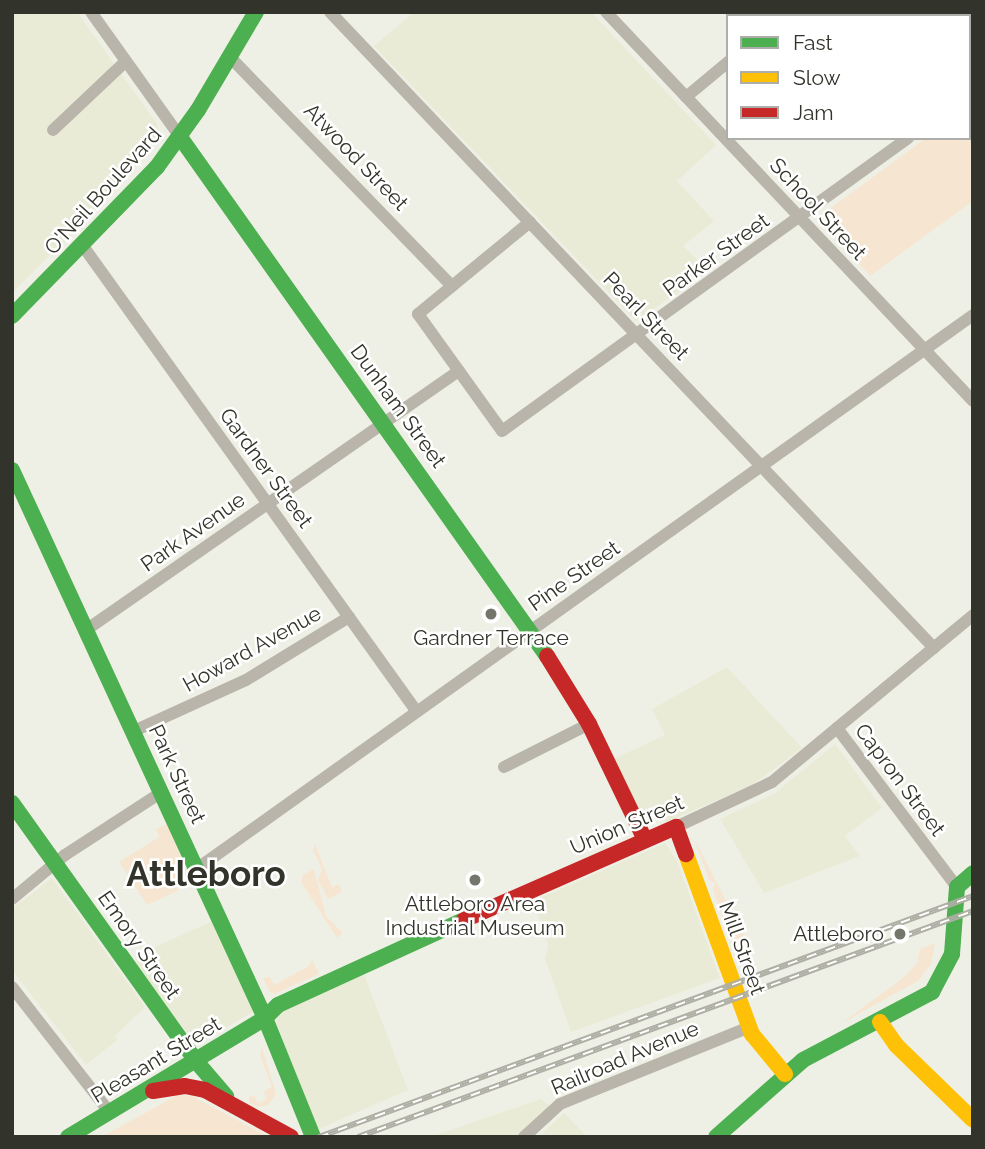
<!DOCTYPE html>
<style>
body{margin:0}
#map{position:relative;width:985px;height:1149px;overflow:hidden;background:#eff0e5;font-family:Raleway,sans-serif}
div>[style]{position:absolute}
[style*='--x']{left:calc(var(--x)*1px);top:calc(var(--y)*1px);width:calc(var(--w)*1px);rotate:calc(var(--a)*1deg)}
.built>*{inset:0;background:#e9ebd7}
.green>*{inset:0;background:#f6e6d1}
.street>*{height:12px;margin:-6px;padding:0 6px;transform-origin:6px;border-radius:6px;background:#b9b5aa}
.fast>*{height:16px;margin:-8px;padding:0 8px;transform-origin:8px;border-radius:8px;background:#4caf50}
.slow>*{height:16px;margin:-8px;padding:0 8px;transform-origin:8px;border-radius:8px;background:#ffc107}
.jam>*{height:16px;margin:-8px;padding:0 8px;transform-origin:8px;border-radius:8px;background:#c62828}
.rail>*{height:6px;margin-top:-3px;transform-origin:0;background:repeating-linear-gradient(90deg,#fff 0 10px,#aeaea4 0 20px);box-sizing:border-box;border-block:2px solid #aeaea4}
.dots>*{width:19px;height:19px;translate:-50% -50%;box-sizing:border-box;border:4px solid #fff;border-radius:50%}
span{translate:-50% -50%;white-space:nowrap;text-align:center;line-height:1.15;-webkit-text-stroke:5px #fff;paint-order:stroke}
.street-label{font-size:21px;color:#32332a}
.poi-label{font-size:21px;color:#32332a}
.right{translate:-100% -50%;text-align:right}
.town-label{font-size:35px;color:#32332a;font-weight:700}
.frame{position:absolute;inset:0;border:14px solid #32332a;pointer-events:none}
.legend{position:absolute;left:726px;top:14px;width:245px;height:126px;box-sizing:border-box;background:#fff;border:2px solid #adadaa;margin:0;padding:9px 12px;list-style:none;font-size:21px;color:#32332a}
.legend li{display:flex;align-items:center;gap:14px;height:35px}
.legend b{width:35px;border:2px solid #adadaa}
</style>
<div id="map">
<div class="built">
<div style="clip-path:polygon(12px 12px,77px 12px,157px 124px,160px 135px,100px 205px,12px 293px)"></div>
<div style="clip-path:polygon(414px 12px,591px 12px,716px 145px,677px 181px,714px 221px,683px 246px,709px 271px,636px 321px,374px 46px)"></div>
<div style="clip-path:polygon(727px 667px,802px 748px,752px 785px,667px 822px,639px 810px,614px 759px,665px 735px,652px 709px)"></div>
<div style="clip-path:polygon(835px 744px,882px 808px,845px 836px,860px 856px,764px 893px,720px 819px,775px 793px)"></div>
<div style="clip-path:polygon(665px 843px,677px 861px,720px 978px,571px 1032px,545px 959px,548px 944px,533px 901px)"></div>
<div style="clip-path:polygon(52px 878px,145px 1007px,115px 1036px,117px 1040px,86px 1065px,12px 970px,12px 909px)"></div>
<div style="clip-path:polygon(217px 919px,256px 1010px,196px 1045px,134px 963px,157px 946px)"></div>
<div style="clip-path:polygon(364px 974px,408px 1090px,314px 1131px,276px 1020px,281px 1009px)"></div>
<div style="clip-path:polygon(541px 1099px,550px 1106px,519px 1137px,430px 1137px)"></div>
<div style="clip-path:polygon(564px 1113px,587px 1137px,539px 1137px,547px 1129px)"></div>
</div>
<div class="green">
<div style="clip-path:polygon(973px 104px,973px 201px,870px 276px,817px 218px,926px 138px,969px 138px)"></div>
<div style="clip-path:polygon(167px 824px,188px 873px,180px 879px,177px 891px,147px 905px,119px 862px,159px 837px,156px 829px)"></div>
<div style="clip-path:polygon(694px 838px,752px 952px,752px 960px,746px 962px,739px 951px,735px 953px,713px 890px,715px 883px,709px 880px)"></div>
<div style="clip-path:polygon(315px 844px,332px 887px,339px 884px,342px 892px,328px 899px,318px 880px,322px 869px,313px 851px)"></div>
<div style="clip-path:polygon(314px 869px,326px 916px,343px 933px,337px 938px,301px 882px,303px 875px)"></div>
<div style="clip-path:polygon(935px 943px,931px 964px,918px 981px,840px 1024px,903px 978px,917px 963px,920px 949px)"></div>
<div style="clip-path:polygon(312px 959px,319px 974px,274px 994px,269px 991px,263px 978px,270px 977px,274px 985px,309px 966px)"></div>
<div style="clip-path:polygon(262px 1047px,276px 1094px,268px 1105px,258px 1107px,249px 1103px,249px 1097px,254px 1095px,258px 1103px,266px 1100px,264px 1091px,272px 1087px,260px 1055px)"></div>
<div style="clip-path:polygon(178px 1095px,192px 1096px,269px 1137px,101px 1137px)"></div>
</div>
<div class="street">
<div style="--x:91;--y:12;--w:153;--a:54.5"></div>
<div style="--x:330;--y:12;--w:877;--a:46.48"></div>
<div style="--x:606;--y:12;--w:535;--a:46.67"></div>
<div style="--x:920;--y:12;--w:5;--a:53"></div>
<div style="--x:783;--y:16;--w:6;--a:-39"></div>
<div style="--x:230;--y:57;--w:319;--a:45.9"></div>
<div style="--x:969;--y:66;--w:5;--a:37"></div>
<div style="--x:969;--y:94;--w:5;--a:-37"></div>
<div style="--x:686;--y:97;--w:55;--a:-39.8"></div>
<div style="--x:53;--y:130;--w:100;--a:-43.4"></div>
<div style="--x:530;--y:222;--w:145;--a:140.6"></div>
<div style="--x:418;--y:314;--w:144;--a:54.3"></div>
<div style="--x:502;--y:431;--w:501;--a:-35.82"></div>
<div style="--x:83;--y:246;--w:573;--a:54.37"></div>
<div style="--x:86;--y:630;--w:454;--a:-34.8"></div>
<div style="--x:837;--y:728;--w:199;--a:53"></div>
<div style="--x:134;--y:731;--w:123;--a:-24.5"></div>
<div style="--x:246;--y:680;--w:121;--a:-31.5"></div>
<div style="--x:504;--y:767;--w:95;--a:-26.8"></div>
<div style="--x:676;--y:827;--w:106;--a:-25.1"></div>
<div style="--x:772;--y:782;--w:261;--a:-39.7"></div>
<div style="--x:198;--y:868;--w:952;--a:-35.51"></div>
<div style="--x:12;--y:899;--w:69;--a:-39.7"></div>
<div style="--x:65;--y:855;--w:116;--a:-33"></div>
<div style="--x:12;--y:987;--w:160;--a:52.1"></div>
<div style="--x:524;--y:1137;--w:49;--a:-42.5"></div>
<div style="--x:560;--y:1104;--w:205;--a:-22.1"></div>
</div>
<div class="fast">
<div style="--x:180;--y:137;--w:636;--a:54.73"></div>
<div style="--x:12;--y:316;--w:208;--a:-45.8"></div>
<div style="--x:157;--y:167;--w:70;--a:-54.3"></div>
<div style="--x:198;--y:110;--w:114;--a:-59.4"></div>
<div style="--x:12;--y:470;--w:604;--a:65.22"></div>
<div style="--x:265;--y:1018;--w:18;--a:-45"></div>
<div style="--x:278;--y:1005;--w:205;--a:-24.6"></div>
<div style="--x:12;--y:803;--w:315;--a:54.5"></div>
<div style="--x:195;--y:1060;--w:48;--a:49.3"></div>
<div style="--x:68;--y:1137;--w:230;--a:-31.1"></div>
<div style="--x:265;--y:1018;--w:128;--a:68"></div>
<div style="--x:716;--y:1137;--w:116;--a:-41.5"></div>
<div style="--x:803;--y:1060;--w:146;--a:-27.8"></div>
<div style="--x:932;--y:992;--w:43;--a:-62.2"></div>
<div style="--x:952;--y:954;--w:67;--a:-85.7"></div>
<div style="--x:957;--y:887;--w:21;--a:-41"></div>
</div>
<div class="slow">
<div style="--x:686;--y:854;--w:192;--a:69.9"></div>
<div style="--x:752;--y:1034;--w:52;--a:50.5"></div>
<div style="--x:880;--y:1022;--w:28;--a:55"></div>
<div style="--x:896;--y:1045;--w:107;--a:44.2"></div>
</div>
<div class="jam">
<div style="--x:547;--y:656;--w:80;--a:58.3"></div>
<div style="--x:589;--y:724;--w:129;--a:64.2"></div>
<div style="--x:464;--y:920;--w:232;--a:-23.7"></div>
<div style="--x:676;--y:827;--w:29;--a:70"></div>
<div style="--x:153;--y:1091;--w:32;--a:-9"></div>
<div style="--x:185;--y:1086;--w:20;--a:11"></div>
<div style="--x:205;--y:1090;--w:98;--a:28.7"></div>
</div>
<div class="rail">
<div style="--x:319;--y:1137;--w:697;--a:-20.23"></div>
<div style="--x:358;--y:1137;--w:655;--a:-20.18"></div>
</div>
<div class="dots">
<div style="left:491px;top:614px;background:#74756b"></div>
<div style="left:475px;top:880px;background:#74756b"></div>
<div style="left:900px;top:934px;background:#74756b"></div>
</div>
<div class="street-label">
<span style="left:356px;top:157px;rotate:46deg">Atwood Street</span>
<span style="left:103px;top:191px;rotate:-48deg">O'Neil Boulevard</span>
<span style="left:818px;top:209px;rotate:47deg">School Street</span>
<span style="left:716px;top:255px;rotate:-36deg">Parker Street</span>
<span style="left:646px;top:316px;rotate:46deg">Pearl Street</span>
<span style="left:398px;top:406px;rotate:54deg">Dunham Street</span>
<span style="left:266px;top:468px;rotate:54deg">Gardner Street</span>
<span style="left:193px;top:532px;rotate:-35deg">Park Avenue</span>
<span style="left:574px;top:576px;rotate:-35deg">Pine Street</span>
<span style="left:252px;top:649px;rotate:-29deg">Howard Avenue</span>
<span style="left:177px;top:774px;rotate:65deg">Park Street</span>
<span style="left:900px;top:780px;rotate:53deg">Capron Street</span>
<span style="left:627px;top:825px;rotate:-23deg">Union Street</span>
<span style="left:139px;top:945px;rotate:55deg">Emory Street</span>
<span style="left:742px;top:948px;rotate:70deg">Mill Street</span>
<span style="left:625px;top:1058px;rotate:-23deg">Railroad Avenue</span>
<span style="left:156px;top:1060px;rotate:-31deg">Pleasant Street</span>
</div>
<div class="poi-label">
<span style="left:491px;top:638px">Gardner Terrace</span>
<span style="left:475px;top:916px">Attleboro Area<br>Industrial Museum</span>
<span class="right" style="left:884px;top:934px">Attleboro</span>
</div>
<div class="town-label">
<span style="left:206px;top:874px">Attleboro</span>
</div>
<div class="frame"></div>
<ul class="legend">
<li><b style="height:9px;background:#4caf50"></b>Fast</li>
<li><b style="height:9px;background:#ffc107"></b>Slow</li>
<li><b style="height:9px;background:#c62828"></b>Jam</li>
</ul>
</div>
